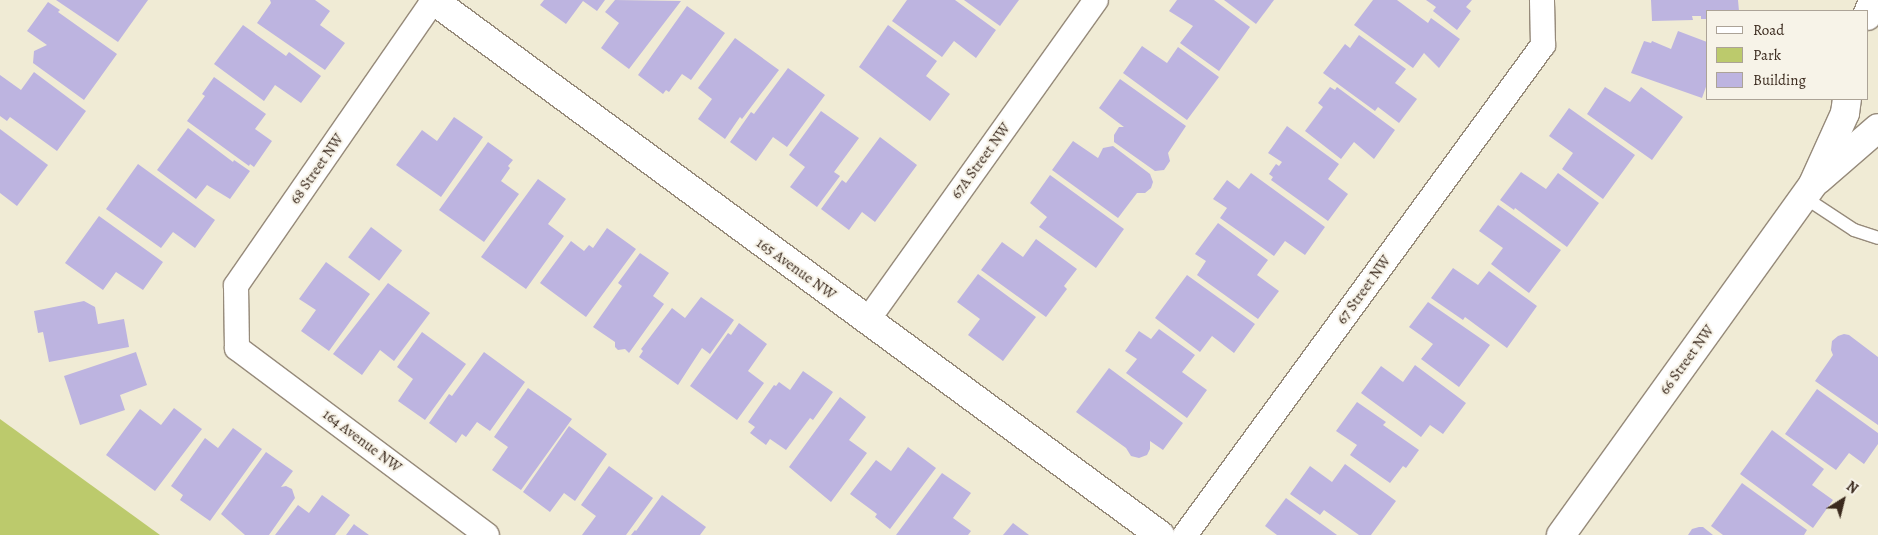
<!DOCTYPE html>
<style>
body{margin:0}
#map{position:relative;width:1878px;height:535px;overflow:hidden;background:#f0ebd5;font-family:Alegreya,serif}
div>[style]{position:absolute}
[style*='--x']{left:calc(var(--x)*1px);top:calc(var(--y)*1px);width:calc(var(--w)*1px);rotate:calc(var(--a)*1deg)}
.green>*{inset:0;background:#bcca6c}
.building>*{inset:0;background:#bdb4e0;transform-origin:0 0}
.roads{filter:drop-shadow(1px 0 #968a7a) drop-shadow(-1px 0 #968a7a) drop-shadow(0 1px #968a7a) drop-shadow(0 -1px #968a7a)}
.lane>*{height:12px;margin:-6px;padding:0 6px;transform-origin:6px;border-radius:6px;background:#fff}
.street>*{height:24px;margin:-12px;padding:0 12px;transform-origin:12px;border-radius:12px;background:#fff}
.secondary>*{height:28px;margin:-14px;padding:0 14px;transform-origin:14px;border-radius:14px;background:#fff}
span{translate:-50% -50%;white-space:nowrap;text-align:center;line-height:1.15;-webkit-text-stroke:4px #f7f3e8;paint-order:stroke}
.street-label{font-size:15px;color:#3b2a1e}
.legend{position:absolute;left:1706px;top:10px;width:162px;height:90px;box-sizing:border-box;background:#f7f3e8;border:1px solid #aca397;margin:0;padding:6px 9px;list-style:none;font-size:15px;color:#3b2a1e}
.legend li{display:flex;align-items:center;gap:10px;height:25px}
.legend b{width:25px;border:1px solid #aca397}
.north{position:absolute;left:1818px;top:475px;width:50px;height:50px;-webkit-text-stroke:4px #f7f3e8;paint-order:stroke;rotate:36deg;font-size:14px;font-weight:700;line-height:20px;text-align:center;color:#3b2a1e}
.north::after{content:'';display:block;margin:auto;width:18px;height:22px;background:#3b2a1e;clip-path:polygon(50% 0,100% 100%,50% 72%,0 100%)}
</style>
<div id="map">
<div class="green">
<div style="clip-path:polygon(0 419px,160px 535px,0 535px)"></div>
</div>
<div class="building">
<div style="clip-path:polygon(56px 0,148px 0,118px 42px)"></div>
<div style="clip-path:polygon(270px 0,315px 0,330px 11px,320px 25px,345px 43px,325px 70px,257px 23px,271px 3px)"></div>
<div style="clip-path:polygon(544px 0,605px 0,597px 11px,583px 1px,566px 24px,540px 5px)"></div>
<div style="clip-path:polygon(615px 0,681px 1px,629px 69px,601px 48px,619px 23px,605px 12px)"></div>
<div style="clip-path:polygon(907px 0,955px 0,996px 30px,976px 58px,954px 41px,942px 57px,892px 21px)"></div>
<div style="clip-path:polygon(964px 0,1019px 0,1000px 26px)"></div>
<div style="clip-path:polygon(1177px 0,1214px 0,1250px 27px,1219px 71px,1180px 43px,1193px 26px,1169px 11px)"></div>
<div style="clip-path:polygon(1224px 0,1274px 0,1256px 24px)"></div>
<div style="clip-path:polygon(1373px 0,1397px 0,1428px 23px,1431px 18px,1460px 39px,1439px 68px,1424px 53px,1413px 68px,1354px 25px)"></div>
<div style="clip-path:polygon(1426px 0,1472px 0,1466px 7px,1471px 11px,1457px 30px,1433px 11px,1436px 7px)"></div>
<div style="clip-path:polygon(1651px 0,1738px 0,1739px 11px,1707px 11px,1707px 19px,1701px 19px,1701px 16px,1692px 16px,1693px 20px,1652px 21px)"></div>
<div style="clip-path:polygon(48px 2px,60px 10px,58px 12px,117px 54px,84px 100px,33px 63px,34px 51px,47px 45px,27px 31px)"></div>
<div style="clip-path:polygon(687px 6px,725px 33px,691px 80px,682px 74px,669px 92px,666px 90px,663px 94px,638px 75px)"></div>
<div style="clip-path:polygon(243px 25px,286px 56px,289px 52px,321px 76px,301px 103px,275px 85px,264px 101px,214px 64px)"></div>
<div style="clip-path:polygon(888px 25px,937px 61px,926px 76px,950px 94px,930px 121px,859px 67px)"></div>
<div style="clip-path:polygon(1678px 31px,1707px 42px,1707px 84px,1702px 98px,1631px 73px,1644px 41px,1651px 43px,1652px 41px,1671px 49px)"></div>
<div style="clip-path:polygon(1359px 35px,1406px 69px,1395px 83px,1417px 99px,1399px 123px,1378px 107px,1375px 111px,1323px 73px,1345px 44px,1350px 48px)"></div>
<div style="clip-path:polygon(735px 38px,779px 70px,742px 119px,740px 117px,725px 139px,698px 119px,712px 99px,698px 88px)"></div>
<div style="clip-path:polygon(1142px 46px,1167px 63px,1178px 47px,1219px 77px,1187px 120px,1123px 73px)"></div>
<div style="clip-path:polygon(788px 68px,825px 95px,787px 147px,773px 137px,756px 161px,730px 142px,751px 112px,754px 114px)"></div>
<div style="clip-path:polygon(34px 72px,86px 111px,57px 151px,10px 117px,7px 121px,0 116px,0 75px,21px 90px)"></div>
<div style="clip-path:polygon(214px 77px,266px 114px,255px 129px,272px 141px,254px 167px,250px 164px,249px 166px,187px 121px,205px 96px,202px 94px)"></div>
<div style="clip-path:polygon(1120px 79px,1186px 126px,1168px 153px,1170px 161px,1164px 170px,1155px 171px,1114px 142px,1114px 135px,1119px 127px,1124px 127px,1099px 108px)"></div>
<div style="clip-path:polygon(1330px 87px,1335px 90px,1337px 87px,1395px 130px,1374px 159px,1354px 142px,1341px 159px,1305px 131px,1323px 107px,1318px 103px)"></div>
<div style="clip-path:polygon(1605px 87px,1630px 102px,1641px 87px,1683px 117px,1652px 160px,1587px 114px)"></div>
<div style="clip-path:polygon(1569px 108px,1635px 155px,1603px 199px,1562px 169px,1573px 153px,1549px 136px)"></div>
<div style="clip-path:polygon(821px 111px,859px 138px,834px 172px,840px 176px,817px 207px,790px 187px,805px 167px,789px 155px)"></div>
<div style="clip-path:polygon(454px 117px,483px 137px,441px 197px,396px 165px,422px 130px,437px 141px)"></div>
<div style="clip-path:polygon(1287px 126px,1339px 164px,1328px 179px,1348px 194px,1328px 221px,1271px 180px,1273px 177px,1269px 174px,1276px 164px,1279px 166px,1282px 162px,1268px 153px)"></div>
<div style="clip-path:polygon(188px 128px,233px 162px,234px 160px,250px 171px,230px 199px,207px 185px,196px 199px,157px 170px)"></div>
<div style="clip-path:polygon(0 129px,48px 165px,17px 206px,0 193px)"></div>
<div style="clip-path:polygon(880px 137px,917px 165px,875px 222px,862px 212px,849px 230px,821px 209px,842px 180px,846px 183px)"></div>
<div style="clip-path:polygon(1073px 141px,1098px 158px,1103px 148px,1113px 146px,1150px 174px,1153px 182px,1151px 188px,1145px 193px,1137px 193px,1118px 218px,1052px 170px)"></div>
<div style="clip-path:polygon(488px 142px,513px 160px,508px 166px,510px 168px,501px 181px,519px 194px,484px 242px,439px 210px)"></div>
<div style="clip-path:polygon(138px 164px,215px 220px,195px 248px,173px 232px,161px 248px,106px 209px)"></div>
<div style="clip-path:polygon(1521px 172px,1546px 189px,1558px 173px,1599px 203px,1567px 247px,1515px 208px,1514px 210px,1500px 200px)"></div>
<div style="clip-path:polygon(1251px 173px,1325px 227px,1305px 255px,1285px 241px,1274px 256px,1220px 218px,1227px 208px,1213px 199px,1227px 180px,1239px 189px)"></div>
<div style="clip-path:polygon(1050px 175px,1124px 229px,1096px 268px,1039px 227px,1047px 217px,1030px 203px)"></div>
<div style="clip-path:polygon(538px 179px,566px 199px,548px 224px,564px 236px,526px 289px,481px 257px)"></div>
<div style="clip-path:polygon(1498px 205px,1561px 250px,1529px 293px,1491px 264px,1503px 248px,1479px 231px)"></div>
<div style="clip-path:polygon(99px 216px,163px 262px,143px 290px,116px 272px,103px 290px,65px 263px)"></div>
<div style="clip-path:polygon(1218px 223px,1268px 260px,1257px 275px,1279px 291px,1258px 319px,1197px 275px,1206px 261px,1195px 254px)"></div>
<div style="left:371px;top:227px;width:39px;height:38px;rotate:37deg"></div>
<div style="clip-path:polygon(607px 228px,636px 249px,586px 317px,540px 283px,571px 241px,584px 251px,589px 245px,593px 248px)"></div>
<div style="clip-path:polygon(1036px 239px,1077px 269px,1064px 286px,1067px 289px,1046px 317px,981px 270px,1002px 242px,1023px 257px)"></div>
<div style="clip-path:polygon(640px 253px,669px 273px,653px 296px,664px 304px,629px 353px,625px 349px,618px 350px,615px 347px,615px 342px,593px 327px,622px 286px,618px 283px)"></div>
<div style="clip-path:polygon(326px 262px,370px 294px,329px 351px,301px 331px,316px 310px,299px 299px)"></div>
<div style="clip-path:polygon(1453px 268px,1478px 285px,1489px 271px,1537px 306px,1507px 348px,1465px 317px,1463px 320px,1431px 298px)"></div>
<div style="clip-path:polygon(978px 274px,1036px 317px,1003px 361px,968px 335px,980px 319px,957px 302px)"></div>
<div style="clip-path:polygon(1187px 275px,1255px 324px,1234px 353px,1212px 336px,1200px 352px,1155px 318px)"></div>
<div style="clip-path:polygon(388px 283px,430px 313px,394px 361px,380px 350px,362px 375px,333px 354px)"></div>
<div style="clip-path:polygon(701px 297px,734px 320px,710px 354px,702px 348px,678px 385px,639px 357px,643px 351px,641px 349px,672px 308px,685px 318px)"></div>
<div style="clip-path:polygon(84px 301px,95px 307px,98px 324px,124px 319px,129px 347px,49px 362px,43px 332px,38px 333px,34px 311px)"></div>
<div style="clip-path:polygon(1428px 302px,1490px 345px,1459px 387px,1421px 359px,1433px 344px,1409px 327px)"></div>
<div style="clip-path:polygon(739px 323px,767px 344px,748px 371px,764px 383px,737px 420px,690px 386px,728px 333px,731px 335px)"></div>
<div style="clip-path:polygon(1159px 329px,1195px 355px,1182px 372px,1207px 390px,1187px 418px,1126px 373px,1137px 359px,1125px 351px,1139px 331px,1151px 339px)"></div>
<div style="clip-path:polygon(422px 332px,466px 364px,425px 420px,398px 401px,413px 379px,397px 367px)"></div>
<div style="clip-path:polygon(1844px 334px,1849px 335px,1878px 357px,1878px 425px,1815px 381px,1833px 355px,1831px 350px,1832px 341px,1838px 336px)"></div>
<div style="clip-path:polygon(136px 352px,147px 385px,120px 395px,125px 410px,80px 425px,64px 376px)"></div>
<div style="clip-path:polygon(484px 352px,525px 382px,490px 431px,477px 422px,466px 437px,462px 434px,456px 443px,429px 423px,449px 394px,452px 396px)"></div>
<div style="clip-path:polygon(1415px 365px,1466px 403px,1443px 434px,1430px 425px,1421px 437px,1361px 393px,1381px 366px,1403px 382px)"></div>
<div style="clip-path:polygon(1109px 368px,1183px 423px,1163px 450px,1150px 441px,1150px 449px,1147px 455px,1139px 458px,1131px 456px,1126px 448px,1076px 412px)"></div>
<div style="clip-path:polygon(803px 371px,833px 392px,813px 420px,810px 418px,786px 450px,770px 439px,766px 445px,750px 433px,755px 427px,748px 422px,774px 385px,776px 386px,779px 382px,790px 390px)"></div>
<div style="clip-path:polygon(528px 388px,572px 419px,521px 490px,492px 470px,508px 447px,494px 437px)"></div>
<div style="clip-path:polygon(1817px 389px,1878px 433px,1878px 444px,1864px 464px,1849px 453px,1836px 470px,1785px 434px)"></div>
<div style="clip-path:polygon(840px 397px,866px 417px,849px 440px,867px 453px,831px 502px,789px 467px)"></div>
<div style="clip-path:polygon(1357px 402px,1386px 422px,1383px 425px,1419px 450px,1406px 468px,1403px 466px,1390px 483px,1350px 455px,1357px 445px,1336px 431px)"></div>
<div style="clip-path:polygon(174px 408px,202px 429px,155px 491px,106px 455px,140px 409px,161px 425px)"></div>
<div style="clip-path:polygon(569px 426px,607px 454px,575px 501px,564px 493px,550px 512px,523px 492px)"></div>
<div style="clip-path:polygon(233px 428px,262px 449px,210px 521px,180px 500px,183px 495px,171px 486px,205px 438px,218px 448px)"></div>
<div style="clip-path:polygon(1772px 430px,1824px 469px,1812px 485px,1833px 500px,1813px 528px,1740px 474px)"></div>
<div style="clip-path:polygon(908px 447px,936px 468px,890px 529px,875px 517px,877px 514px,850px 494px,876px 460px,891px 471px)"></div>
<div style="clip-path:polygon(266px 452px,293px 471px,281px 487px,286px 486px,292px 489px,295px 498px,269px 535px,245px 535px,221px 514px)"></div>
<div style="clip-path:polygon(1345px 464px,1396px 501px,1371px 535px,1359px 535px,1324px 510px,1320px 515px,1290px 494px,1310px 466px,1332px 482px)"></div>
<div style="clip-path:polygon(609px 466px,653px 498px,626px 535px,582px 535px,596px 516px,581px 505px)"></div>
<div style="clip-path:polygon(942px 473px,971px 493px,953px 518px,971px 531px,968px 535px,896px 535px)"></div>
<div style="clip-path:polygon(1742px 483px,1807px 530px,1804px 535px,1723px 535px,1711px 526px)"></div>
<div style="clip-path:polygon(322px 495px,350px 515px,335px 535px,275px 535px,298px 505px,309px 513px)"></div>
<div style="clip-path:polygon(662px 495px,706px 527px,700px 535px,631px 535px,635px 530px,636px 531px)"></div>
<div style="clip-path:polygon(1286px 498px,1337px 535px,1277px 535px,1265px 526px)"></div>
<div style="clip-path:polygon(1013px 523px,1029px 535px,1003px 535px)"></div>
<div style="clip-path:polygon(354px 524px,355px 525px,369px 535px,346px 535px)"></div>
<div style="clip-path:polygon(1699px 527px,1703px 527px,1713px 535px,1688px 535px,1692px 529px)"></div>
</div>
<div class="roads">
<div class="lane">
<div style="--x:1804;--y:197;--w:60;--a:33.4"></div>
<div style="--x:1854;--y:230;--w:25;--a:18"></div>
</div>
<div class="street">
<div style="--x:433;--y:1;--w:346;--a:124.7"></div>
<div style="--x:236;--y:286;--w:62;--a:89.1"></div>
<div style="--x:237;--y:348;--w:312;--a:36.8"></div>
<div style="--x:867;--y:321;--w:394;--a:-54.5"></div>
<div style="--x:1185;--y:535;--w:607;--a:-53.85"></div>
<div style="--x:1543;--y:45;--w:45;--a:-91.3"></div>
</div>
<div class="secondary">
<div style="--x:433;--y:0;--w:903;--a:36.35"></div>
<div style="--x:1867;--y:16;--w:17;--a:-69"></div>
<div style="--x:1818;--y:180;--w:79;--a:-40.9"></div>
<div style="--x:1561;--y:535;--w:432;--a:-54.3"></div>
<div style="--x:1813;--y:184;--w:78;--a:-65.7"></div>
<div style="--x:1845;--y:113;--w:14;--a:-82"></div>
</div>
</div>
<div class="street-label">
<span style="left:981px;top:161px;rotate:-54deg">67A Street NW</span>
<span style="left:317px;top:169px;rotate:-55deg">68 Street NW</span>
<span style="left:796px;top:269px;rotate:36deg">165 Avenue NW</span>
<span style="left:1364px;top:290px;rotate:-54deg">67 Street NW</span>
<span style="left:1687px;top:360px;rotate:-54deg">66 Street NW</span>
<span style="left:362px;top:441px;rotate:37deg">164 Avenue NW</span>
</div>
<ul class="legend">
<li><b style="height:6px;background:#fff"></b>Road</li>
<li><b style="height:14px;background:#bcca6c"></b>Park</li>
<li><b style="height:14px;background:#bdb4e0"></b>Building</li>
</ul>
<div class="north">N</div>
</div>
